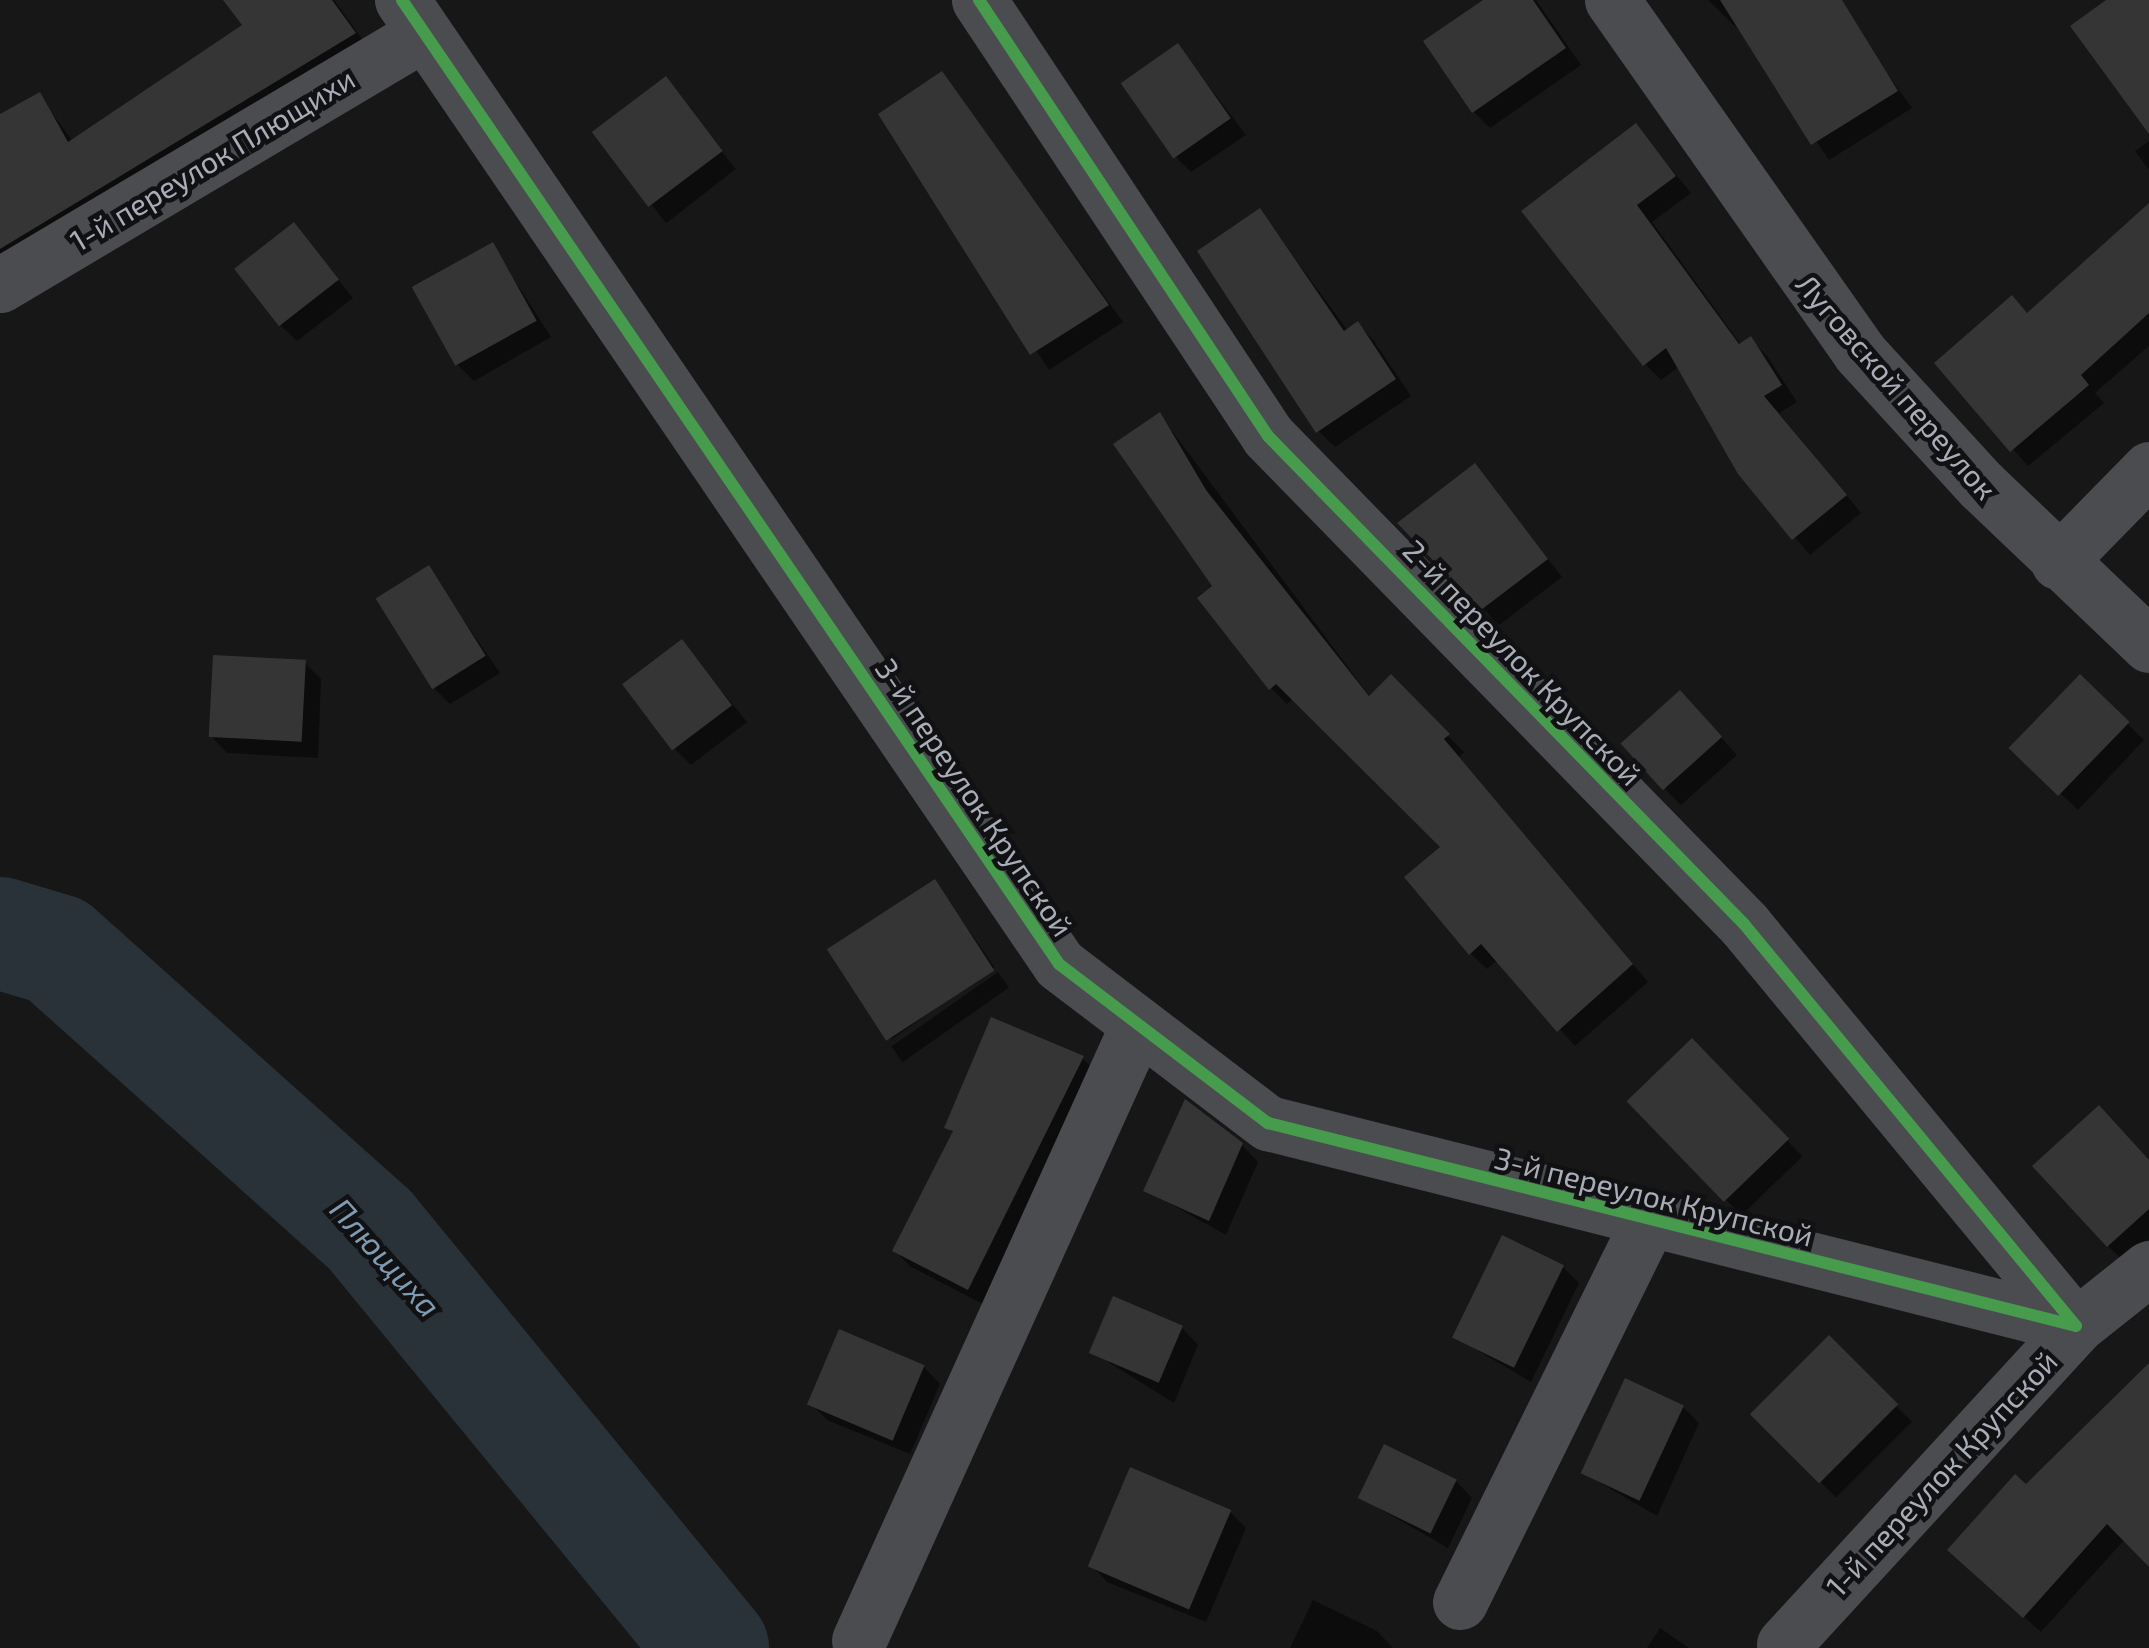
<!DOCTYPE html>
<meta charset="utf-8">
<style>
body{margin:0}
#map{position:relative;width:2149px;height:1648px;overflow:hidden;background:#171717;font-family:"Exo 2",sans-serif}
div>[style]{position:absolute}
[style*='--x']{left:calc(var(--x)*1px);top:calc(var(--y)*1px);width:calc(var(--w)*1px);rotate:calc(var(--a)*1deg)}
.shadow>*{inset:0;background:#0007;transform-origin:0 0}
.river>*{height:112px;margin:-56px;padding:0 56px;transform-origin:56px;border-radius:56px;background:#2a3239}
.building>*{inset:0;background:#353536;transform-origin:0 0}
.minor>*{height:55px;margin:-27.5px;padding:0 27.5px;transform-origin:27.5px;border-radius:27.5px;background:#4b4c50}
.cycleway>*{height:12px;margin:-6px;padding:0 6px;transform-origin:6px;border-radius:6px;background:#469c4c}
span{translate:-50% -50%;white-space:nowrap;text-align:center;line-height:1.15;-webkit-text-stroke:9px #111113;paint-order:stroke}
.street-label{font-size:30px;color:#a8adb8}
.water-label{font-size:32px;color:#7f9bb3;font-style:italic}
</style>
<div id="map">
<div class="shadow">
<div style="clip-path:polygon(244px 0,334px 0,370px 50px,0 274px,0 117px,39px 95px,73px 142px,245px 26px)"></div>
<div style="clip-path:polygon(1487px 0,1536px 0,1581px 65px,1490px 128px,1474px 112px)"></div>
<div style="clip-path:polygon(1708px 0,1833px 0,1912px 108px,1829px 160px,1746px 37px)"></div>
<div style="clip-path:polygon(1178px 46px,1246px 135px,1191px 172px,1175px 156px)"></div>
<div style="clip-path:polygon(942px 74px,1123px 322px,1049px 370px,881px 115px)"></div>
<div style="left:666px;top:80px;width:113px;height:88px;rotate:52deg"></div>
<div style="clip-path:polygon(1636px 126px,1691px 193px,1652px 222px,1742px 346px,1751px 340px,1767px 356px,1797px 402px,1779px 413px,1861px 513px,1810px 555px,1740px 472px,1679px 367px,1661px 380px,1645px 364px,1524px 211px)"></div>
<div style="clip-path:polygon(2149px 141px,2149px 170px,2135px 151px)"></div>
<div style="clip-path:polygon(2149px 207px,2149px 346px,2095px 393px,2104px 403px,2028px 466px,1938px 363px,2029px 315px)"></div>
<div style="clip-path:polygon(1260px 211px,1348px 331px,1358px 324px,1374px 341px,1411px 396px,1335px 447px,1318px 431px)"></div>
<div style="clip-path:polygon(294px 225px,353px 298px,297px 341px,280px 325px)"></div>
<div style="clip-path:polygon(492px 245px,551px 337px,474px 381px,458px 365px)"></div>
<div style="clip-path:polygon(1160px 415px,1371px 698px,1391px 678px,1464px 752px,1459px 757px,1648px 982px,1575px 1046px,1498px 960px,1487px 969px,1470px 953px,1444px 847px,1294px 698px,1287px 704px,1271px 688px,1215px 587px)"></div>
<div style="clip-path:polygon(1475px 466px,1562px 577px,1499px 625px,1400px 523px)"></div>
<div style="clip-path:polygon(428px 568px,500px 673px,450px 704px,434px 688px)"></div>
<div style="clip-path:polygon(682px 643px,747px 722px,691px 765px,675px 749px)"></div>
<div style="clip-path:polygon(305px 663px,321px 679px,318px 758px,227px 753px,211px 736px)"></div>
<div style="clip-path:polygon(2080px 678px,2144px 740px,2078px 810px,2029px 764px)"></div>
<div style="clip-path:polygon(1696px 710px,1737px 755px,1681px 805px,1665px 789px)"></div>
<div style="left:935px;top:882px;width:104px;height:125px;rotate:55deg"></div>
<div style="left:998px;top:972px;width:19px;height:130px;rotate:55deg"></div>
<div style="left:1692px;top:1042px;width:159px;height:85px;rotate:46deg"></div>
<div style="clip-path:polygon(1082px 1058px,1099px 1074px,985px 1305px,911px 1267px,895px 1251px,955px 1134px,947px 1127px)"></div>
<div style="clip-path:polygon(1242px 1145px,1258px 1162px,1226px 1235px,1146px 1190px)"></div>
<div style="clip-path:polygon(2149px 1162px,2149px 1239px,2125px 1262px,2108px 1246px)"></div>
<div style="clip-path:polygon(1563px 1267px,1579px 1283px,1531px 1382px,1455px 1337px)"></div>
<div style="clip-path:polygon(1182px 1328px,1198px 1345px,1174px 1403px,1092px 1352px)"></div>
<div style="left:1829px;top:1339px;width:117px;height:107px;rotate:45deg"></div>
<div style="clip-path:polygon(2149px 1366px,2149px 1552px,2125px 1539px,2041px 1632px,1966px 1566px,2026px 1488px)"></div>
<div style="clip-path:polygon(924px 1367px,940px 1384px,910px 1454px,827px 1420px,810px 1403px)"></div>
<div style="clip-path:polygon(1683px 1407px,1699px 1423px,1657px 1516px,1585px 1474px)"></div>
<div style="clip-path:polygon(1456px 1481px,1472px 1498px,1448px 1548px,1361px 1498px)"></div>
<div style="clip-path:polygon(1230px 1512px,1246px 1528px,1206px 1622px,1107px 1582px,1091px 1565px)"></div>
<div style="clip-path:polygon(1313px 1600px,1377px 1631px,1393px 1648px,1290px 1648px)"></div>
<div style="clip-path:polygon(1660px 1628px,1689px 1648px,1647px 1648px)"></div>
</div>
<div class="river">
<div style="--x:0;--y:933;--w:59;--a:16.6"></div>
<div style="--x:57;--y:950;--w:420;--a:41.8"></div>
<div style="--x:370;--y:1230;--w:541;--a:50.63"></div>
</div>
<div class="building">
<div style="clip-path:polygon(223px 0,332px 0,356px 33px,0 249px,0 114px,40px 92px,68px 142px,242px 25px)"></div>
<div style="clip-path:polygon(1483px 0,1533px 0,1566px 48px,1472px 113px,1423px 41px)"></div>
<div style="clip-path:polygon(1720px 0,1842px 0,1898px 91px,1811px 145px)"></div>
<div style="clip-path:polygon(2106px 0,2149px 0,2149px 134px,2070px 26px)"></div>
<div style="left:1178px;top:43px;width:92px;height:70px;rotate:55deg"></div>
<div style="clip-path:polygon(942px 71px,1109px 305px,1030px 355px,878px 114px)"></div>
<div style="left:666px;top:76px;width:94px;height:93px;rotate:53deg"></div>
<div style="clip-path:polygon(1636px 123px,1676px 176px,1637px 205px,1739px 344px,1751px 336px,1782px 385px,1764px 396px,1847px 495px,1792px 540px,1738px 474px,1666px 348px,1643px 366px,1521px 211px)"></div>
<div style="clip-path:polygon(2149px 203px,2149px 313px,2081px 375px,2089px 385px,2010px 452px,1934px 363px,2012px 295px,2027px 313px)"></div>
<div style="clip-path:polygon(1260px 208px,1344px 331px,1358px 321px,1396px 379px,1316px 433px,1197px 251px)"></div>
<div style="left:294px;top:222px;width:73px;height:76px;rotate:52deg"></div>
<div style="left:493px;top:242px;width:90px;height:93px;rotate:61deg"></div>
<div style="clip-path:polygon(1160px 412px,1206px 490px,1369px 696px,1391px 674px,1450px 734px,1444px 739px,1633px 964px,1557px 1032px,1481px 944px,1469px 955px,1404px 877px,1440px 847px,1276px 684px,1269px 690px,1197px 598px,1212px 586px,1113px 444px)"></div>
<div style="clip-path:polygon(1475px 463px,1548px 559px,1481px 610px,1397px 523px)"></div>
<div style="left:429px;top:565px;width:107px;height:63px;rotate:58deg"></div>
<div style="left:682px;top:639px;width:83px;height:75px;rotate:53deg"></div>
<div style="left:213px;top:655px;width:93px;height:82px;rotate:3deg"></div>
<div style="left:2080px;top:674px;width:69px;height:103px;rotate:44deg"></div>
<div style="left:1680px;top:690px;width:63px;height:80px;rotate:48deg"></div>
<div style="left:935px;top:879px;width:109px;height:129px;rotate:57deg"></div>
<div style="clip-path:polygon(991px 1017px,1084px 1056px,968px 1290px,892px 1251px,953px 1131px,944px 1128px)"></div>
<div style="left:1692px;top:1038px;width:140px;height:91px;rotate:46deg"></div>
<div style="clip-path:polygon(1185px 1099px,1243px 1143px,1209px 1221px,1143px 1191px)"></div>
<div style="clip-path:polygon(2099px 1105px,2149px 1160px,2149px 1209px,2107px 1247px,2032px 1166px)"></div>
<div style="left:1502px;top:1235px;width:69px;height:114px;rotate:26deg"></div>
<div style="left:1113px;top:1296px;width:76px;height:62px;rotate:23deg"></div>
<div style="left:839px;top:1329px;width:93px;height:82px;rotate:23deg"></div>
<div style="left:1829px;top:1335px;width:98px;height:112px;rotate:45deg"></div>
<div style="clip-path:polygon(2149px 1363px,2149px 1567px,2107px 1524px,2023px 1618px,1947px 1550px,2015px 1474px,2026px 1484px)"></div>
<div style="left:1625px;top:1378px;width:65px;height:105px;rotate:25deg"></div>
<div style="left:1384px;top:1444px;width:81px;height:60px;rotate:26deg"></div>
<div style="left:1130px;top:1467px;width:110px;height:108px;rotate:23deg"></div>
</div>
<div class="minor">
<div style="--x:402;--y:0;--w:1167;--a:55.72"></div>
<div style="--x:1059;--y:964;--w:263;--a:37.3"></div>
<div style="--x:1268;--y:1123;--w:833;--a:14.1"></div>
<div style="--x:979;--y:0;--w:523;--a:56.46"></div>
<div style="--x:1268;--y:436;--w:682;--a:45.71"></div>
<div style="--x:1744;--y:924;--w:521;--a:50.45"></div>
<div style="--x:1612;--y:0;--w:431;--a:54.9"></div>
<div style="--x:1860;--y:353;--w:179;--a:47.5"></div>
<div style="--x:1981;--y:485;--w:232;--a:43.6"></div>
<div style="--x:0;--y:285;--w:493;--a:-30.7"></div>
<div style="--x:2058;--y:562;--w:130;--a:-45.6"></div>
<div style="--x:1460;--y:1602;--w:425;--a:-63.7"></div>
<div style="--x:859;--y:1640;--w:676;--a:-65.63"></div>
<div style="--x:1784;--y:1644;--w:432;--a:-47.4"></div>
<div style="--x:2076;--y:1326;--w:93;--a:-38.5"></div>
</div>
<div class="cycleway">
<div style="--x:402;--y:0;--w:1167;--a:55.72"></div>
<div style="--x:1059;--y:964;--w:263;--a:37.3"></div>
<div style="--x:1268;--y:1123;--w:833;--a:14.1"></div>
<div style="--x:979;--y:0;--w:523;--a:56.46"></div>
<div style="--x:1268;--y:436;--w:682;--a:45.71"></div>
<div style="--x:1744;--y:924;--w:521;--a:50.45"></div>
</div>
<div class="street-label">
<span style="left:212px;top:159px;rotate:-31deg">1-й переулок Плющихи</span>
<span style="left:1897px;top:386px;rotate:49deg">Луговской переулок</span>
<span style="left:1523px;top:662px;rotate:46deg">2-й переулок Крупской</span>
<span style="left:975px;top:797px;rotate:56deg">3-й переулок Крупской</span>
<span style="left:1654px;top:1196px;rotate:14deg">3-й переулок Крупской</span>
<span style="left:1941px;top:1473px;rotate:-47deg">1-й переулок Крупской</span>
</div>
<div class="water-label">
<span style="left:386px;top:1257px;rotate:48deg">Плющиха</span>
</div>
</div>
